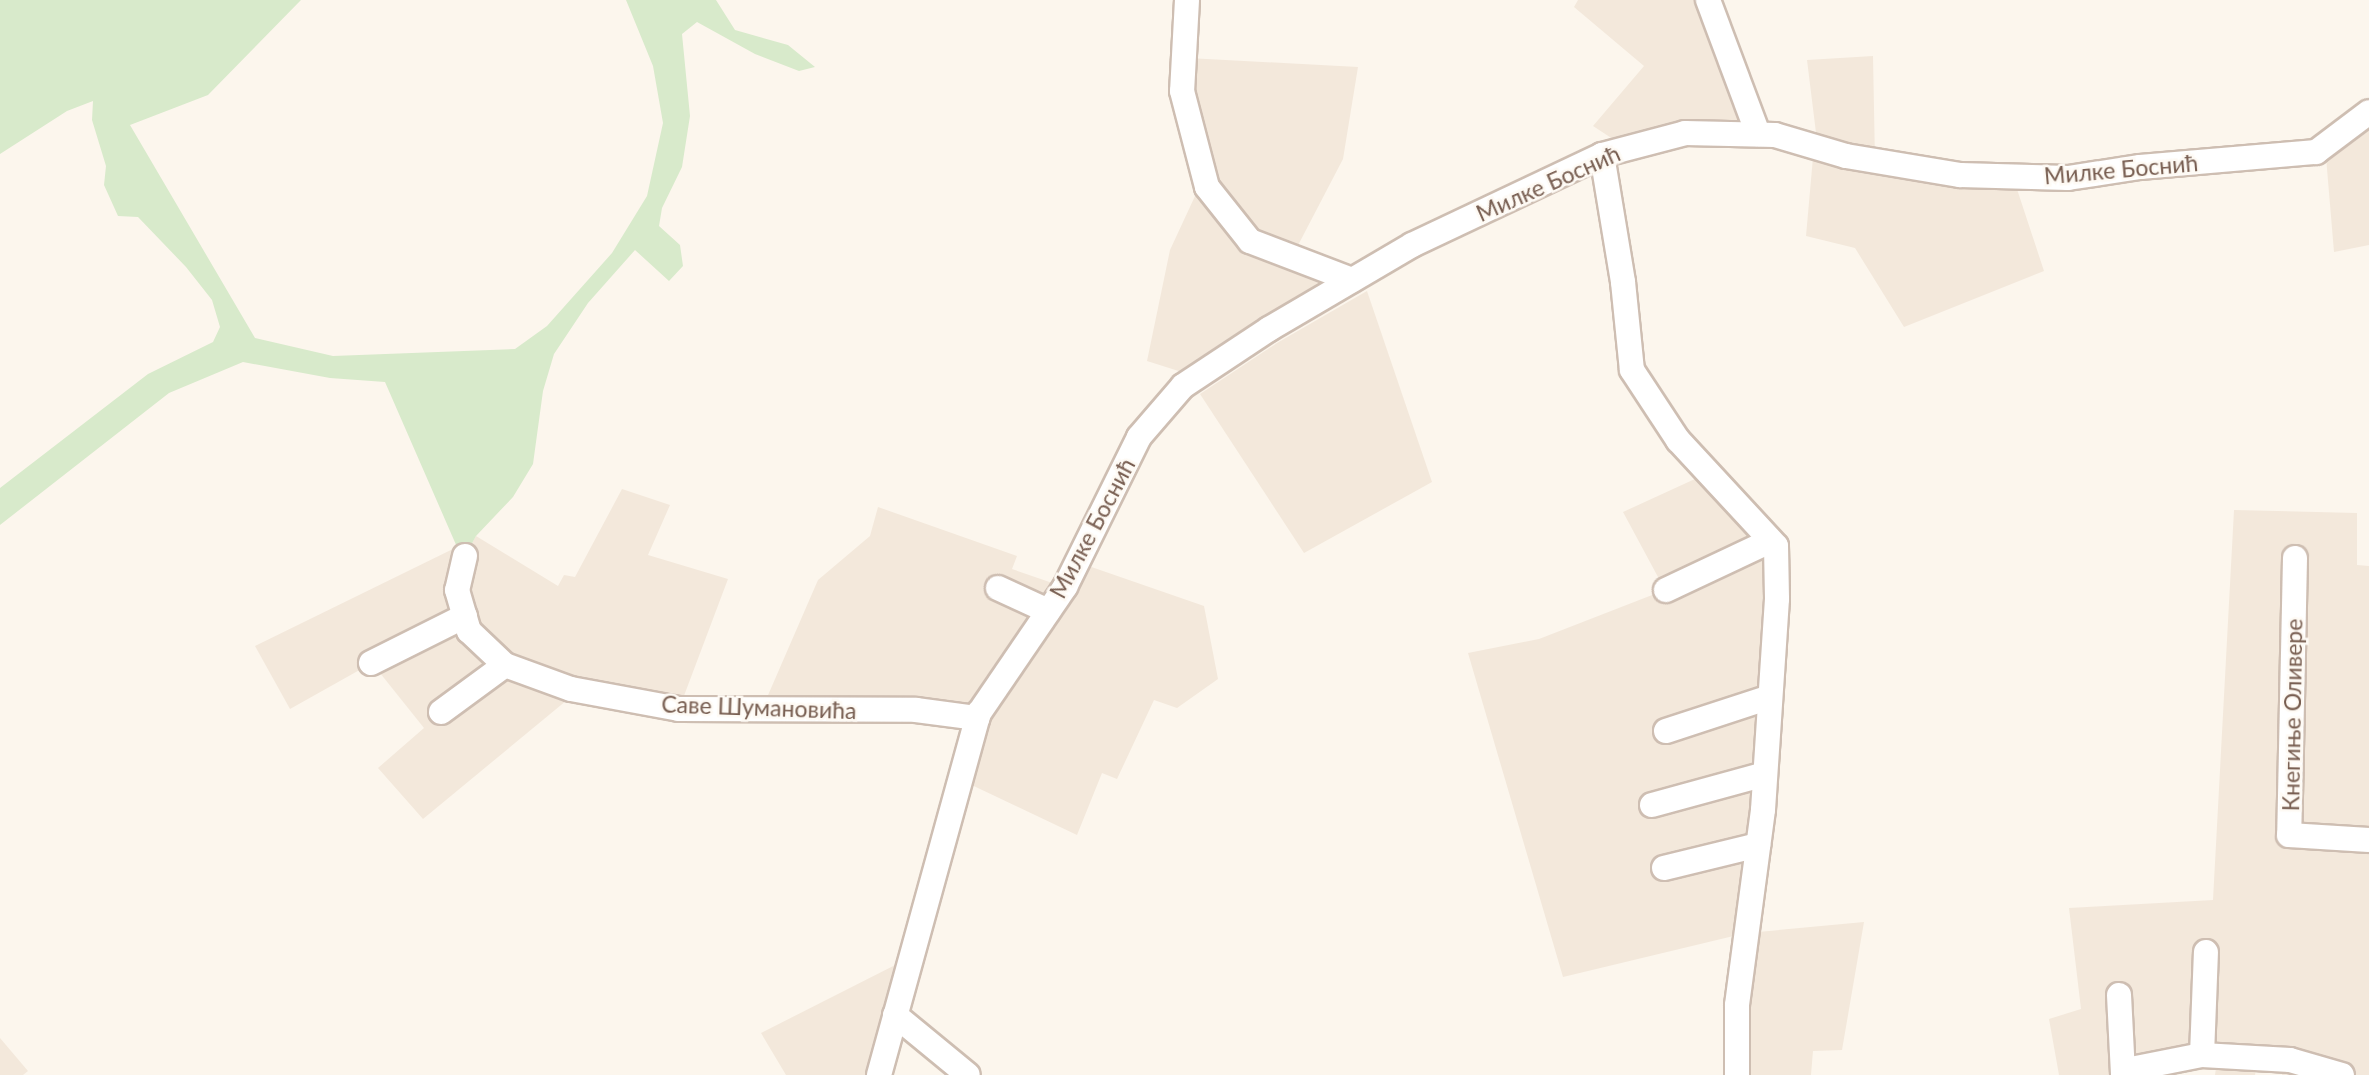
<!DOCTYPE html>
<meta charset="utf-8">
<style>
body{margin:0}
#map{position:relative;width:2369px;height:1075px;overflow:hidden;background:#fcf6ed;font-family:Lato,sans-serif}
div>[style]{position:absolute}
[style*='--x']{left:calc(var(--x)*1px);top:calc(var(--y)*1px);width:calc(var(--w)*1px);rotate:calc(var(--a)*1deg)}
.residential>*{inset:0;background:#f3e8db}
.green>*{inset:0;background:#d8eacb}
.roads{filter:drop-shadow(2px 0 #cebeb2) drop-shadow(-2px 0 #cebeb2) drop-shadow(0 2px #cebeb2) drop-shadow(0 -2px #cebeb2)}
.minor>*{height:24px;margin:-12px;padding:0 12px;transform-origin:12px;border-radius:12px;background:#fff}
span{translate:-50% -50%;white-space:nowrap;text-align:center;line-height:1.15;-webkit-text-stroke:5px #fefaf4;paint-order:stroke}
.street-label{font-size:23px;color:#775d50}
</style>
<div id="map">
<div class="residential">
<div style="clip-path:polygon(1578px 0,1716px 0,1770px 129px,1817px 141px,1807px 60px,1873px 56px,1875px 161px,2013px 177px,2044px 271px,1904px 327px,1855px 248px,1806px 236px,1814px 146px,1775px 135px,1622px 145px,1593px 126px,1644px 66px,1574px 7px)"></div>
<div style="clip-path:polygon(1188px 58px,1358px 67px,1343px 159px,1294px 253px,1347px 274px,1188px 374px,1147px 361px,1170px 250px,1202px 181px)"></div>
<div style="clip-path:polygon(2369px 112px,2369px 245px,2334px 252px,2325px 145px)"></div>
<div style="clip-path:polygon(1367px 291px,1432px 482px,1304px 553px,1200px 394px,1277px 343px)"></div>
<div style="clip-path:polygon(1708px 473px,1776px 546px,1747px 933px,1864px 922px,1842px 1050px,1813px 1051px,1811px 1075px,1737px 1075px,1746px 933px,1563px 977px,1468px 653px,1539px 639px,1665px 590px,1623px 512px)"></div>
<div style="clip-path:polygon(622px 489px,670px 505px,648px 555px,728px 579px,679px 709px,578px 691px,423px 819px,378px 768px,424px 728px,372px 663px,290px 709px,255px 646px,457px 547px,465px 555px,476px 536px,558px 586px,564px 575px,575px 577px)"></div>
<div style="clip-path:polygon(878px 507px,1017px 556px,1012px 569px,1064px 587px,1077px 562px,1204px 606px,1218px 679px,1177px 708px,1154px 700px,1117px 779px,1102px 773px,1077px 835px,959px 779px,977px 718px,762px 709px,818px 580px,870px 536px)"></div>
<div style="clip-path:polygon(2234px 510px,2357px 513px,2357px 565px,2369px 566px,2369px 1075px,2282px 1075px,2283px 1070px,2256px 1069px,2255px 1075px,2215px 1075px,2217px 1061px,2125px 1075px,2059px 1075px,2049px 1019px,2081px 1009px,2069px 908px,2213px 900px)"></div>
<div style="clip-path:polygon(911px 957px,879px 1075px,786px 1075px,761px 1033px)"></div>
<div style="clip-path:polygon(0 1038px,28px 1071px,23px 1075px,0 1075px)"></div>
</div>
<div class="green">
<div style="clip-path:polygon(0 0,301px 0,208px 95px,130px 125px,255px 338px,333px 356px,515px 349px,547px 326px,612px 253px,647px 196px,663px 123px,653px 66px,626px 0,716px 0,735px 30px,788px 45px,815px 67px,799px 71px,755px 54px,697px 22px,682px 34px,690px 116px,682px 167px,662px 208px,659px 226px,680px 245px,683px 266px,669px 281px,635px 250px,588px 303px,554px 354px,543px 391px,533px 464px,513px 497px,476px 536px,465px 556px,457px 547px,385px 382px,330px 378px,243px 362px,169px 393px,0 525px,0 488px,148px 374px,213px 342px,220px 327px,212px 300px,186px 267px,138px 217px,118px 216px,104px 185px,106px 166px,92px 120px,93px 101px,67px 111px,0 154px)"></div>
</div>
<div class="roads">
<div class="minor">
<div style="--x:1187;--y:0;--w:91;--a:93.1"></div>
<div style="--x:1182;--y:91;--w:99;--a:75.4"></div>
<div style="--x:1207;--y:187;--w:69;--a:51.5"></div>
<div style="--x:1250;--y:241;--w:109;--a:20.9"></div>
<div style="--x:1708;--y:0;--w:143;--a:69.5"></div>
<div style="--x:1602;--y:155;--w:129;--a:80.6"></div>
<div style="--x:1623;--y:282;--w:88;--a:84.2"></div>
<div style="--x:1632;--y:370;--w:84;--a:56.7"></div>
<div style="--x:1678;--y:440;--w:144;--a:47.2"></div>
<div style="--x:1776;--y:546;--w:53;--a:88.9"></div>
<div style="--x:1777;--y:599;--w:211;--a:93.8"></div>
<div style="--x:1763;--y:810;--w:197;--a:97.6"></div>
<div style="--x:1737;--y:1005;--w:70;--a:90"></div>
<div style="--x:465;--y:556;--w:35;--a:103"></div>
<div style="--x:457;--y:590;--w:43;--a:73.7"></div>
<div style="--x:469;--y:631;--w:50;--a:43.4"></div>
<div style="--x:505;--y:665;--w:70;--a:20"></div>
<div style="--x:571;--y:689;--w:110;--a:10.5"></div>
<div style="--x:679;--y:709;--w:237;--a:0.2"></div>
<div style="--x:916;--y:710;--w:62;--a:7.5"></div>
<div style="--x:2295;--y:558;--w:277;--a:91.2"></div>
<div style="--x:2289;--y:835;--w:80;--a:3.6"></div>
<div style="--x:998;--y:588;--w:55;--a:24.7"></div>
<div style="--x:1666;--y:590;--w:115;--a:-25.2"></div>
<div style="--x:371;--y:663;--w:105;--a:-26.6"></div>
<div style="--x:441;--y:712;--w:79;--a:-36.3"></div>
<div style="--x:1666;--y:731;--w:109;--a:-18.1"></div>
<div style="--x:1652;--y:805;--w:117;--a:-15.3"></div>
<div style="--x:1664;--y:868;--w:97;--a:-13.7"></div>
<div style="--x:2119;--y:995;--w:80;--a:87.1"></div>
<div style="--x:895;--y:1015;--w:94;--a:39.4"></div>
<div style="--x:2202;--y:1055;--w:103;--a:-87.8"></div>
<div style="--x:879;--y:1075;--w:376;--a:-74.6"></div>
<div style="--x:979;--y:713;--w:153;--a:-55.7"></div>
<div style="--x:1065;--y:587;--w:167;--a:-63.7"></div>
<div style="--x:1139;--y:437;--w:67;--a:-49.2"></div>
<div style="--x:1183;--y:386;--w:103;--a:-33.5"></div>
<div style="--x:1269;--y:329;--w:166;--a:-30.4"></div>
<div style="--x:1412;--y:245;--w:210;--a:-25.3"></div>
<div style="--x:1602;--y:155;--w:86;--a:-14.8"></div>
<div style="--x:1685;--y:133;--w:90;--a:1.3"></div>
<div style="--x:1775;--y:135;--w:74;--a:16.5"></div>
<div style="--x:1846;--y:156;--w:116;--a:9.5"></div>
<div style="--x:1960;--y:175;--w:108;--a:1.6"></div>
<div style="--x:2068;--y:178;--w:73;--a:-8.7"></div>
<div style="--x:2140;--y:167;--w:177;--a:-4.9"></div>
<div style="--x:2316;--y:152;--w:66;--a:-37"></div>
<div style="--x:2125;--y:1075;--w:8;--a:-45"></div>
<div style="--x:2131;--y:1069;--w:72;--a:-11.2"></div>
<div style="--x:2202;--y:1055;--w:88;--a:3.3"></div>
<div style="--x:2290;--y:1060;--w:54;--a:16.1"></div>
</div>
</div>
<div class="street-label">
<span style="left:2121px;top:169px;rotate:-5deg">Милке Боснић</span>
<span style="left:1548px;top:183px;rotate:-24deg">Милке Боснић</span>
<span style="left:1092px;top:528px;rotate:-62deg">Милке Боснић</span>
<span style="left:759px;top:707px;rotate:2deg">Саве Шумановића</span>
<span style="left:2292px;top:715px;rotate:-89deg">Кнегиње Оливере</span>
</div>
</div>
